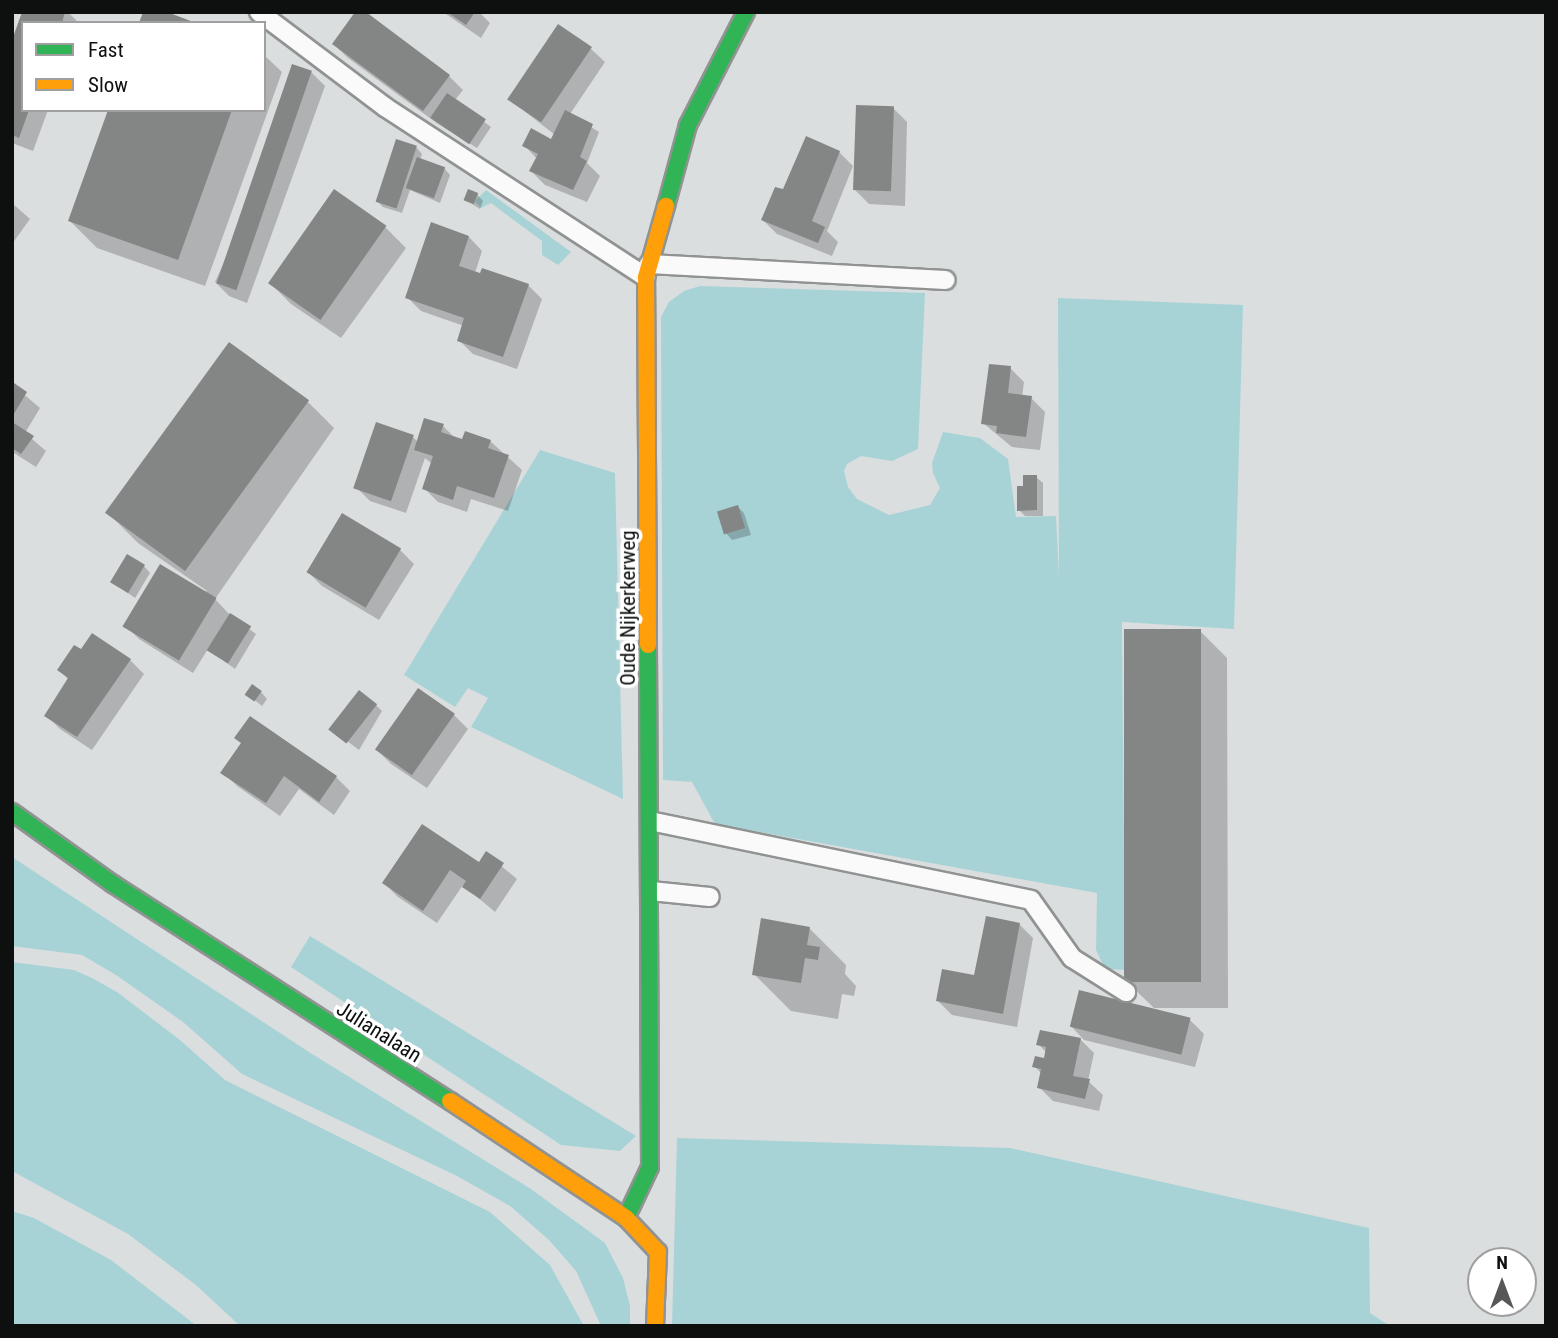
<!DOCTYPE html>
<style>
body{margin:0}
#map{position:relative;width:1558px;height:1338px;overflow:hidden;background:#dbdedf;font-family:"Roboto Condensed",sans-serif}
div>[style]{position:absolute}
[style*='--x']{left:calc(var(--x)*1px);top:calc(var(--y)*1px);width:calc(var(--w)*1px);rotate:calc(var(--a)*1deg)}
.green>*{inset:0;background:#a8d3d6}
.shadow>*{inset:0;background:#0003}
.building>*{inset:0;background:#848686;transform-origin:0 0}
.roads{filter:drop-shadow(2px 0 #919393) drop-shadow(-2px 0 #919393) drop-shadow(0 2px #919393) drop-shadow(0 -2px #919393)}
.lane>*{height:18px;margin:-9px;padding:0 9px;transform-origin:9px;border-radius:9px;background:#fafafa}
.fast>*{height:16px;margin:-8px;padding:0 8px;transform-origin:8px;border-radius:8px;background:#30b455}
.slow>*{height:16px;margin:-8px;padding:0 8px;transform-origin:8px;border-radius:8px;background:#ff9f0a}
span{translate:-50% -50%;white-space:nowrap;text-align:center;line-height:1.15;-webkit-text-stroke:7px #fff;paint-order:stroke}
.street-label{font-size:21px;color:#0e1010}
.frame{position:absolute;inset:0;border:14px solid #0e1010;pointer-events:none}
.legend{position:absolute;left:21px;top:21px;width:245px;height:91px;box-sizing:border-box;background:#fff;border:2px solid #9f9f9f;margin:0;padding:9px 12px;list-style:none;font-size:21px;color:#0e1010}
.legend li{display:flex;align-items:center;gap:14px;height:35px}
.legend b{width:35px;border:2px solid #9f9f9f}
.north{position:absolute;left:1467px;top:1247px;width:70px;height:70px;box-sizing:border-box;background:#fff;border:2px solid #9f9f9f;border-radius:50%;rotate:0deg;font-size:19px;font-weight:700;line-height:28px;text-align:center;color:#0e1010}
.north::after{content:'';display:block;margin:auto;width:24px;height:32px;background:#565858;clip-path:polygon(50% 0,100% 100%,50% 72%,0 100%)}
</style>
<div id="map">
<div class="green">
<div style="clip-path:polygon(486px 190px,571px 252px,558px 265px,542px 255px,542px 241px,491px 203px,481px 208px,475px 201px)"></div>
<div style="clip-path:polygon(700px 286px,925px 293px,918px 449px,892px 461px,861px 456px,847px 464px,844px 471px,848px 487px,857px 499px,889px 515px,930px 505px,940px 488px,933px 473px,932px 463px,943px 432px,980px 438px,1008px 459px,1016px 517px,1056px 516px,1059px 576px,1058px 298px,1243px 305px,1234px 629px,1122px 622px,1125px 970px,1105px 969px,1096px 950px,1097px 893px,715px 824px,692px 782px,663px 780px,661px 317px,669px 302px,684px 291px)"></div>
<div style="clip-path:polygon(540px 450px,615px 473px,623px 799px,471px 727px,488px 698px,468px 688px,455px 707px,404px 675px)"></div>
<div style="clip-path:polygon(12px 857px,312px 1054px,531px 1189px,605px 1243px,623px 1278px,630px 1306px,630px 1326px,601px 1326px,576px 1271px,549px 1240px,510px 1206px,457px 1176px,242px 1074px,183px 1022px,116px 975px,82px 955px,12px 946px)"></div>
<div style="clip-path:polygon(310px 936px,636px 1136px,620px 1151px,561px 1145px,291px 967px)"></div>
<div style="clip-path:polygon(12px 962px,74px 970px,92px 978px,117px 992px,180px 1040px,225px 1080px,490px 1212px,550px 1265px,584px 1326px,240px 1326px,196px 1285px,128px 1234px,12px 1171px)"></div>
<div style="clip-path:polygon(677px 1138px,1010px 1148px,1369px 1228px,1370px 1313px,1390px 1326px,672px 1326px)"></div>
<div style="clip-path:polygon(12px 1211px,34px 1218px,111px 1260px,197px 1326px,12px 1326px)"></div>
</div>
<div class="shadow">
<div style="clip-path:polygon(24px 12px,68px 12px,79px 23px,23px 23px,23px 110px,48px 110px,33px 151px,12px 143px,12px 45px)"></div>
<div style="clip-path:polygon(443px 12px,479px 12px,490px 23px,481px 38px)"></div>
<div style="clip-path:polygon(558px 27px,591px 49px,605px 62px,570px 114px,599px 132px,587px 163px,600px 176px,587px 202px,545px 185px,531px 171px,537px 159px,525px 146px,561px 148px,555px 135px,509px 99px)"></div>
<div style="clip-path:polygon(334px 44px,449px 76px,463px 90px,455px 100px,491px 127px,477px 148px,438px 124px,348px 58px)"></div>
<div style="clip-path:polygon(264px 55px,282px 72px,205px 286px,97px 248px,70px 221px,110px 110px,264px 110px)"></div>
<div style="clip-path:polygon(311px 72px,325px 86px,247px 303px,229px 296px,215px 282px)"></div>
<div style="clip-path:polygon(893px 108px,907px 122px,905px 206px,869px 204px,855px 190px)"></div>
<div style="clip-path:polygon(416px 147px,422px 154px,420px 160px,444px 168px,450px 175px,440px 203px,410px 190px,402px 213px,383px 207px,376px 200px)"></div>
<div style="clip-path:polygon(839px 152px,853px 166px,827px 231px,838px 242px,832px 256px,777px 234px,763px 220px,784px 191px)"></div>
<div style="clip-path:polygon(477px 194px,483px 201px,480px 209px,466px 200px)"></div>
<div style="clip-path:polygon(12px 203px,30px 219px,12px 244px)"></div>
<div style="clip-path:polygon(385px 227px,406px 248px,341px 338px,291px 304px,270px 283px)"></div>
<div style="clip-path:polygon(469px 237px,482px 251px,475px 273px,528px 285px,542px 299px,517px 369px,473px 354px,459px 340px,464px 326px,421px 311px,407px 297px)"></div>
<div style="clip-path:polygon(1010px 368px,1024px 382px,1022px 397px,1031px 398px,1045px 412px,1040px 450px,1012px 447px,983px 423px)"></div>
<div style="clip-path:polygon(14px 386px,40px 408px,25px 433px,46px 451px,36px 467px,14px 453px,12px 456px)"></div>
<div style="clip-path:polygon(307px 401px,334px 428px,215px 599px,229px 614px,256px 634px,235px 669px,208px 649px,193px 673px,139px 639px,125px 625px,207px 591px,138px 543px,111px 516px)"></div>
<div style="clip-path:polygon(443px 426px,456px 439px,490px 441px,522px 470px,508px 511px,471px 499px,467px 512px,438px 502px,424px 488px,432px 464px,425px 458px,406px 513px,370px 501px,356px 487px,413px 437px,418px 442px)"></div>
<div style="clip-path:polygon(1036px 477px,1043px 483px,1043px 516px,1025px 516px,1019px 510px,1024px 488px)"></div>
<div style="clip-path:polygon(738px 507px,744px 513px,751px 535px,732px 540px,726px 533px)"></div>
<div style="clip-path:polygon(400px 550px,414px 564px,379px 620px,322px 586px,308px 572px)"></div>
<div style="clip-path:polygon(144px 566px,150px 573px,135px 598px,112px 582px)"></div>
<div style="clip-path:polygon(1200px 631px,1227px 658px,1228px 1008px,1154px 1008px,1127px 982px)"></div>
<div style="clip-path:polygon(92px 635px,130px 660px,144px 674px,92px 750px,60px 729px,46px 715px,69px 680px,60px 670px,81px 651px)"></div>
<div style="clip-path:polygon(418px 691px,454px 715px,468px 729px,427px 788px,391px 764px,377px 750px)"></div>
<div style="clip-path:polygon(261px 692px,267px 699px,262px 706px,247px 694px)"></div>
<div style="clip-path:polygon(376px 705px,382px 711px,359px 750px,335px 732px)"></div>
<div style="clip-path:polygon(250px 718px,336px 777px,350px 791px,334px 815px,299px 789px,280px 816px,237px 786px,223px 772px,242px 743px)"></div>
<div style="clip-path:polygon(422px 826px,479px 865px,486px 853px,517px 879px,495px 912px,463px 885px,437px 923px,398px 897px,384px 883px)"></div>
<div style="clip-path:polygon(1019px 924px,1033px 938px,1017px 1027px,952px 1015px,938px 1001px,976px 977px)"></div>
<div style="clip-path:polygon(809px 928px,846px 965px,845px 974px,856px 986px,854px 996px,842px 994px,838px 1019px,791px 1011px,754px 974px)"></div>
<div style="clip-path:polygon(1190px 1020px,1204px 1034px,1195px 1067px,1084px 1040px,1071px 1026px)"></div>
<div style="clip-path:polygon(1080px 1039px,1094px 1053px,1088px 1081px,1103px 1095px,1099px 1111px,1053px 1101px,1039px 1087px,1042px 1074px,1034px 1066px,1045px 1060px,1047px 1053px,1038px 1044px)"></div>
</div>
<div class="building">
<div style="clip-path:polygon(22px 12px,65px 12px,62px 23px,23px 23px,23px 110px,29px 110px,19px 138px,12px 135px,12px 40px)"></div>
<div style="clip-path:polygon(143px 12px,167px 12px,196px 23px,139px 23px)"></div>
<div style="clip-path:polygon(355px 12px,366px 12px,450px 75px,423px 111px,332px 44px)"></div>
<div style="clip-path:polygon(447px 12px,475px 12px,466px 25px)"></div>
<div style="left:558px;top:24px;width:41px;height:91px;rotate:34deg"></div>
<div style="left:292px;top:64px;width:21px;height:232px;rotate:19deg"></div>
<div style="left:447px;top:93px;width:47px;height:30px;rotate:34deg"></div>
<div style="left:856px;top:105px;width:38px;height:85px;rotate:2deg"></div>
<div style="clip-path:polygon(108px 110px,232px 110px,178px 260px,68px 221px)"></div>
<div style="clip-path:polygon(565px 110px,593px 124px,580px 157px,587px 161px,573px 190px,529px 171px,538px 154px,522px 146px,531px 128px,551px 139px)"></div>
<div style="clip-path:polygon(806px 136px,840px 151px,812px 221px,825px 227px,818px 243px,761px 220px,775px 187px,783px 189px)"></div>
<div style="left:396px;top:139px;width:22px;height:66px;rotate:18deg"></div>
<div style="left:417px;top:157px;width:30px;height:33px;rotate:20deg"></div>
<div style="left:334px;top:189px;width:64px;height:115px;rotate:35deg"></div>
<div style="left:468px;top:189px;width:11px;height:12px;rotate:22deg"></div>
<div style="clip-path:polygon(431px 222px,469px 236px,459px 266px,480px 273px,482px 268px,529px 284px,503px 357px,457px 341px,464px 318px,405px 298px)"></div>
<div style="left:229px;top:342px;width:99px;height:211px;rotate:36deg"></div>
<div style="clip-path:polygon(989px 364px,1011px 366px,1008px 393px,1032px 396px,1026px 437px,996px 433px,997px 426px,981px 424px)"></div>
<div style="clip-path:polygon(14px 383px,27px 392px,12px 417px,12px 386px)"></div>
<div style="clip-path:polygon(424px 418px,444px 424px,441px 432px,462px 439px,465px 431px,491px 440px,488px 448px,509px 455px,494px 498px,457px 486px,453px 500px,422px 489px,433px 456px,414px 450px)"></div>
<div style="clip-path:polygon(12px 422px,34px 436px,21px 454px,12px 448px)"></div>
<div style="left:376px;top:422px;width:40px;height:70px;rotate:19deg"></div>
<div style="clip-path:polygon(1023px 475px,1037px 475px,1037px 510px,1017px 511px,1017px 486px,1023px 486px)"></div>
<div style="left:738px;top:505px;width:24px;height:22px;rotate:73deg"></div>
<div style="left:342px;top:513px;width:69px;height:69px;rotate:31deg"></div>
<div style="left:127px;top:554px;width:21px;height:33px;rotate:31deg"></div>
<div style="left:160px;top:564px;width:66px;height:73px;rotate:31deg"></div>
<div style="left:230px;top:613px;width:25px;height:44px;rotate:32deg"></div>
<div style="left:1201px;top:629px;width:353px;height:77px;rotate:90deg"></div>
<div style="clip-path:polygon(92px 633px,131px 659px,77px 737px,44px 716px,68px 678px,57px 670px,74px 645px,81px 649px)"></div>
<div style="left:252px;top:684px;width:12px;height:13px;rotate:35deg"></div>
<div style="left:418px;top:688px;width:45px;height:75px;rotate:35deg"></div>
<div style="left:359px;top:690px;width:23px;height:50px;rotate:38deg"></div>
<div style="clip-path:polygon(250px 716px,337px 776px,319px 802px,284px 776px,266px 803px,220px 773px,241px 743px,234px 738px)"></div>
<div style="clip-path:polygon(422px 824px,479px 862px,486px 851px,504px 863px,480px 899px,462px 887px,466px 881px,450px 870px,423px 911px,382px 883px)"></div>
<div style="clip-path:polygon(986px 916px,1020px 923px,1003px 1014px,936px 1001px,942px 969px,974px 975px)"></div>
<div style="clip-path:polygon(761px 918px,810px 927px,807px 945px,820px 947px,818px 960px,805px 958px,801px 983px,752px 975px)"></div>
<div style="left:1079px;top:990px;width:115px;height:38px;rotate:14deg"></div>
<div style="clip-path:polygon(1040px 1030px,1081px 1038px,1073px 1076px,1090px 1079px,1085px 1099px,1037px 1088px,1041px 1069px,1032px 1067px,1035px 1056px,1044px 1058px,1046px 1047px,1036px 1045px)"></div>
</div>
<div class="roads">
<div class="lane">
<div style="--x:259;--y:12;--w:158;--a:37"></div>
<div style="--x:385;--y:107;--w:311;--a:33.1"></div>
<div style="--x:649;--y:264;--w:297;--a:3.1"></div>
<div style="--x:650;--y:821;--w:389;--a:11.7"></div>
<div style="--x:1031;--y:900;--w:71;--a:54.7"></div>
<div style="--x:1072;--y:958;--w:64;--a:32.2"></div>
<div style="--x:651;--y:891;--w:59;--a:5.8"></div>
</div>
<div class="fast">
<div style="--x:666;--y:206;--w:84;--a:-74.8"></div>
<div style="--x:688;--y:125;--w:127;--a:-62.8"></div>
<div style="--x:12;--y:812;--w:124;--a:35.5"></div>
<div style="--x:113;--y:884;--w:401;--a:32.8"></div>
<div style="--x:626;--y:1218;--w:56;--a:-64.8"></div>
<div style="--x:650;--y:1167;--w:522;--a:-90.22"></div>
</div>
<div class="slow">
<div style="--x:648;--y:645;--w:368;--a:-90.3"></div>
<div style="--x:646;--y:277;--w:74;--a:-74.3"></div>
<div style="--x:450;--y:1101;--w:211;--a:33.6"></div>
<div style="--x:626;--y:1218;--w:47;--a:46.7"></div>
<div style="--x:658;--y:1252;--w:74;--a:92.3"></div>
</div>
</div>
<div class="street-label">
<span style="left:628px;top:608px;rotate:-90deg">Oude Nijkerkerweg</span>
<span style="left:379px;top:1032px;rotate:32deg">Julianalaan</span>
</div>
<div class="frame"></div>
<ul class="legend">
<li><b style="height:9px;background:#30b455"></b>Fast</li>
<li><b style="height:9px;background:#ff9f0a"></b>Slow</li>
</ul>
<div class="north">N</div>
</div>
